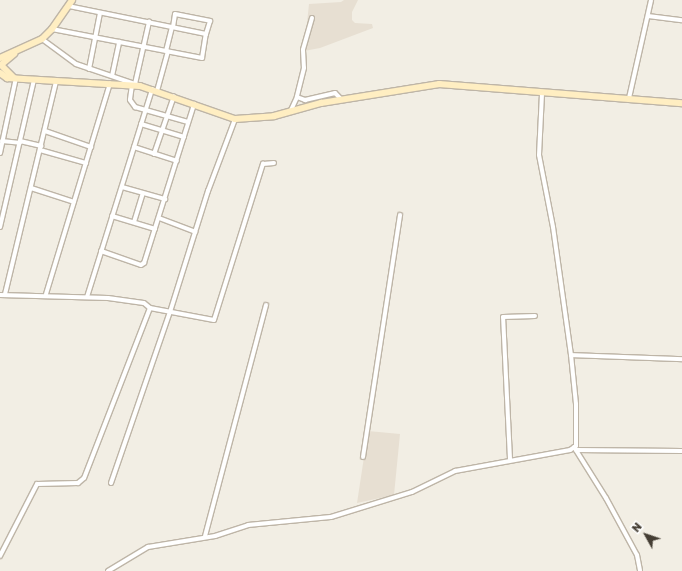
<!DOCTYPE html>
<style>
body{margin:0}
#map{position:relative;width:682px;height:571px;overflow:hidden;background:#f2eee4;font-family:"Golos Text",sans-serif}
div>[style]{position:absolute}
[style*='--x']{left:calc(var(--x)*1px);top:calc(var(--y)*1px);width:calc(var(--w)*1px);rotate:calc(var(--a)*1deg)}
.residential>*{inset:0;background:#e7dfd2}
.roads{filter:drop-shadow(1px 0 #beb5a7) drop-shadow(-1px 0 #beb5a7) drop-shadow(0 1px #beb5a7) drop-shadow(0 -1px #beb5a7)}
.street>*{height:4px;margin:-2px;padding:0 2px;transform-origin:2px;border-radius:2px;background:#fff}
.secondary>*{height:6px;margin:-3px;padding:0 3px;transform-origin:3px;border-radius:3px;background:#ffeec2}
span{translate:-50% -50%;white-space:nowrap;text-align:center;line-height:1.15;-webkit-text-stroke:3.5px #fff;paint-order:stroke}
.north{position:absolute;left:626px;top:515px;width:40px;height:40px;-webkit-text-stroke:3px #fff;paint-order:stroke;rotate:310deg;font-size:11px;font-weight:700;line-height:16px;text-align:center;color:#453e34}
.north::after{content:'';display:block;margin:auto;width:14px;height:18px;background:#453e34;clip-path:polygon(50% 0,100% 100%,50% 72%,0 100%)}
</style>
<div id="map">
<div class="residential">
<div style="clip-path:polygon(344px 0,358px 0,352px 12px,352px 20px,355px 23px,372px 24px,373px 28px,320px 48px,304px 51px,309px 4px,341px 2px)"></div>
<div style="clip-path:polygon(368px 431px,400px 434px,394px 495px,357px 503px)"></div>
</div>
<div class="roads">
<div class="street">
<div style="--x:648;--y:16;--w:34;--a:7"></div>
<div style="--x:312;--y:18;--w:33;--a:106"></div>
<div style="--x:303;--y:50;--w:18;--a:87"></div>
<div style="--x:304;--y:68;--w:30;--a:104"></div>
<div style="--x:297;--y:97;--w:9;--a:21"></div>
<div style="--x:305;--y:100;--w:31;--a:-13"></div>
<div style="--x:335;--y:93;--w:10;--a:45"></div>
<div style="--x:173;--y:27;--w:13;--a:-81"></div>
<div style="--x:175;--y:14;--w:36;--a:11"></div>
<div style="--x:210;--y:21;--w:14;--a:107"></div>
<div style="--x:52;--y:29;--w:153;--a:10.9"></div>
<div style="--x:202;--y:58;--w:24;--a:-81"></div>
<div style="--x:206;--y:34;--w:141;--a:-168.5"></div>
<div style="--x:42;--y:39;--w:42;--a:36.3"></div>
<div style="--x:76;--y:64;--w:65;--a:18.7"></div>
<div style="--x:166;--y:51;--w:25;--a:-76"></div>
<div style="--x:89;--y:69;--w:57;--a:-78.9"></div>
<div style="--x:112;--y:76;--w:35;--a:-78"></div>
<div style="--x:135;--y:84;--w:64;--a:-77.3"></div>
<div style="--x:132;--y:85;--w:15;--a:98"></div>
<div style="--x:130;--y:100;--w:9;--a:54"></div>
<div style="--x:135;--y:107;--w:55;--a:15.8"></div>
<div style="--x:157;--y:91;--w:41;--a:-74.6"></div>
<div style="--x:629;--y:98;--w:100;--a:-77.3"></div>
<div style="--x:291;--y:110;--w:14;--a:-65"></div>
<div style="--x:141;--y:124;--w:45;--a:16.8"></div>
<div style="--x:45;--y:131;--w:49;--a:19.2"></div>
<div style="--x:2;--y:141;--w:18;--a:6"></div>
<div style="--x:20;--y:141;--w:22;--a:13"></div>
<div style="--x:134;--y:147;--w:45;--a:18"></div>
<div style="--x:40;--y:150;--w:48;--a:15.8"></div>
<div style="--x:0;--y:153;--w:77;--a:-78"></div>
<div style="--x:154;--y:154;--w:61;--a:-71"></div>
<div style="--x:122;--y:187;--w:45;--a:15.6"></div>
<div style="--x:31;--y:188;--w:45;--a:18"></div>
<div style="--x:112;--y:216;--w:45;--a:16.8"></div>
<div style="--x:159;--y:218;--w:39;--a:21"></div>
<div style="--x:134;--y:222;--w:30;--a:-73"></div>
<div style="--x:0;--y:227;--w:151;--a:-77"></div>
<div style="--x:101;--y:251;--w:42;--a:19.3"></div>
<div style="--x:141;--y:265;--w:4;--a:-34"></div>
<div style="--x:144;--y:263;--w:167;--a:-72.5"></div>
<div style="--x:5;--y:294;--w:218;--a:-76.5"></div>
<div style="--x:46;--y:294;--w:220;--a:-73.1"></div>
<div style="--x:0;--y:295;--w:108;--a:1.6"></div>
<div style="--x:108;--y:298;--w:36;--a:8"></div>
<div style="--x:144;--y:303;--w:8;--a:40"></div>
<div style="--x:150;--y:308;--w:182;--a:111.2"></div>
<div style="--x:84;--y:478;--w:8;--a:140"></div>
<div style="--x:78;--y:483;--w:41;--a:178.6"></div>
<div style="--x:37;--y:484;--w:81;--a:117.2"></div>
<div style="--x:87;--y:297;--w:218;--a:-72.6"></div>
<div style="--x:150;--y:308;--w:65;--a:10.6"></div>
<div style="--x:214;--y:320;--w:164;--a:-72.6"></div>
<div style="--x:263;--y:164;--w:11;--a:-5"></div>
<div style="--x:571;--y:355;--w:111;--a:2.1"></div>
<div style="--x:574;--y:447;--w:60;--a:57.9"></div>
<div style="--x:606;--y:498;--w:65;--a:61.5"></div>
<div style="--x:637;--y:555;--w:16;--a:79"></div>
<div style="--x:576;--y:450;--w:106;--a:0.5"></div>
<div style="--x:363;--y:457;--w:245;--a:-81.3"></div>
<div style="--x:510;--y:459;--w:142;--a:-92.8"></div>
<div style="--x:503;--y:317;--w:32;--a:-2"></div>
<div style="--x:111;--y:483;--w:181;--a:-71"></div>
<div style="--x:170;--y:312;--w:127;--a:-72.6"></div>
<div style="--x:208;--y:191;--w:77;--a:-69.4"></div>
<div style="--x:205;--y:536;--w:239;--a:-75.2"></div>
<div style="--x:108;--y:571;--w:47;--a:-31"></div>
<div style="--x:148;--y:547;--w:68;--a:-9.3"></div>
<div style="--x:215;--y:536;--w:35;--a:-18"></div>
<div style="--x:248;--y:525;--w:83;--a:-5.5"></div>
<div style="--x:331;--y:517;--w:85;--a:-17.2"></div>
<div style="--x:412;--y:492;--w:48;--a:-26"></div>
<div style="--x:455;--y:471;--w:117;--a:-10.3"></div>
<div style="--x:570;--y:450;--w:7;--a:-34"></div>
<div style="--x:576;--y:446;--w:42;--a:-90"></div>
<div style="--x:576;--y:404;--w:49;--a:-95.8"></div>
<div style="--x:571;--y:355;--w:129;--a:-98"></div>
<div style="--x:553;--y:227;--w:73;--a:-101"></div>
<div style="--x:539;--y:155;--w:62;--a:-87.2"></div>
</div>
<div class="secondary">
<div style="--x:0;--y:58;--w:46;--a:-24.3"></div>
<div style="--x:42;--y:39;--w:14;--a:-45"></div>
<div style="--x:52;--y:29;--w:35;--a:-55"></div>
<div style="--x:2;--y:64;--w:16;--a:-40"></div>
<div style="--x:2;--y:66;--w:16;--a:45"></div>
<div style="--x:0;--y:73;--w:9;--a:36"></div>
<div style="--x:7;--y:78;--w:133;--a:3.4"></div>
<div style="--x:140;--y:86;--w:101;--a:19.2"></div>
<div style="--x:235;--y:119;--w:39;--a:-4"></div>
<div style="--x:274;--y:116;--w:49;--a:-15.5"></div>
<div style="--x:321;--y:103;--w:120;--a:-9.1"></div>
<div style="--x:439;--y:84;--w:244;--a:4.5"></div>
</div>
</div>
<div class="north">N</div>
</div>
